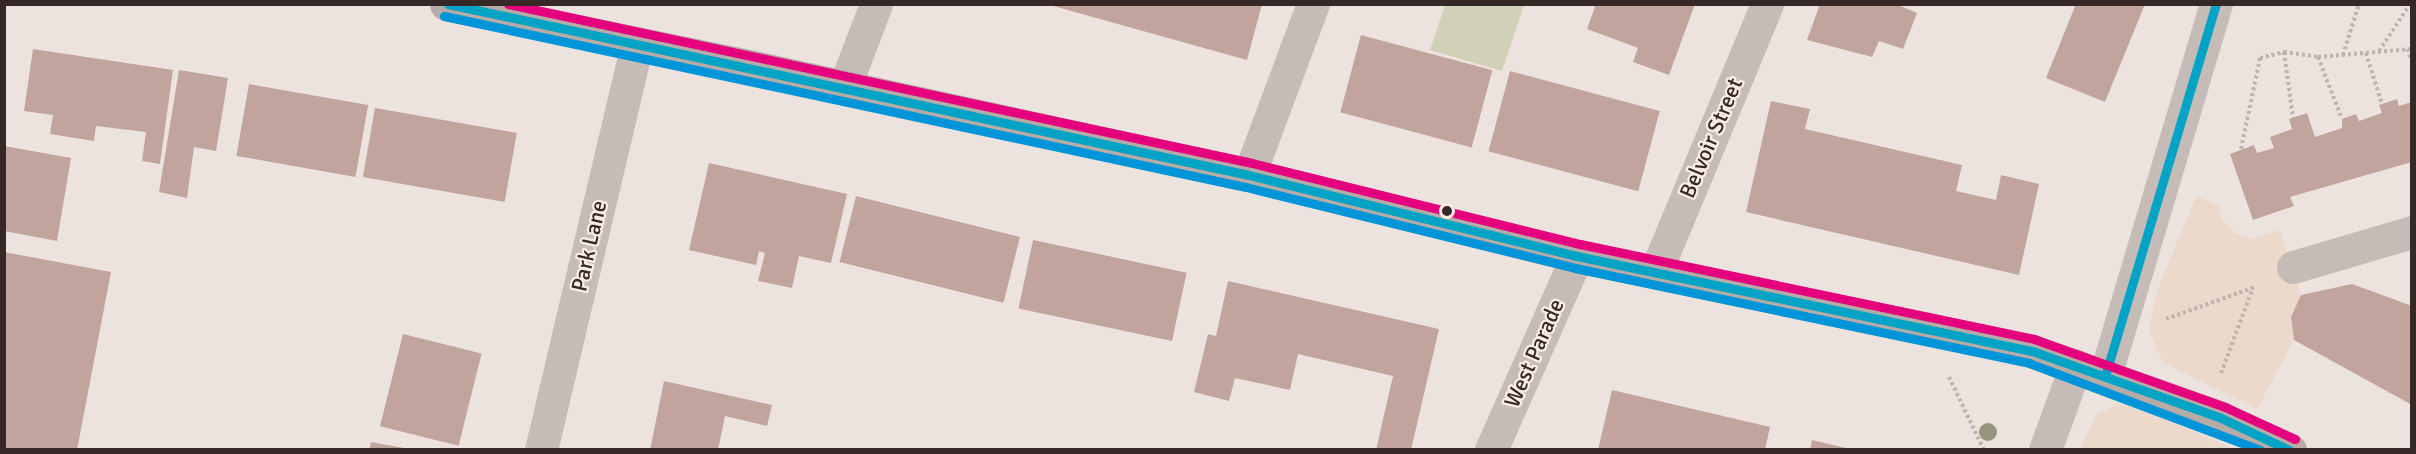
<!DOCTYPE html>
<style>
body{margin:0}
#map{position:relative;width:2416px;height:454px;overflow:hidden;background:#ede3de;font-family:Signika,sans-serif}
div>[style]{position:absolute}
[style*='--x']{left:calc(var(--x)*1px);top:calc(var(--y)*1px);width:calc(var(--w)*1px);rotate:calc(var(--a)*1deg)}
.green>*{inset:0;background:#d1d1b7}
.plaza>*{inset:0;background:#ecd9cc}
.building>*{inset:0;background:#c2a49f;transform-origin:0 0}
.path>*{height:4px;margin-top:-2px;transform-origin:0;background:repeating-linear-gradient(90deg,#beb4af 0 3px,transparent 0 6px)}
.minor>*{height:33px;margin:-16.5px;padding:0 16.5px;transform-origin:16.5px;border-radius:16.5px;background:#c5bcb7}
.tertiary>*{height:33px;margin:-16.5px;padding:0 16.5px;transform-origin:16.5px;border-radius:16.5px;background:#c5bcb7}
.secondary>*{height:33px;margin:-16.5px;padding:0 16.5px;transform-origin:16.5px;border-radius:16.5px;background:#b6aca7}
.bus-1>*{height:9px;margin:-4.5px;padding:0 4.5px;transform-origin:4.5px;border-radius:4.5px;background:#03a3c6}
.bus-2>*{height:9px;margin:-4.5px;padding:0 4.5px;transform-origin:4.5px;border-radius:4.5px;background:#0095d9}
.bus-3>*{height:9px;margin:-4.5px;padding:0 4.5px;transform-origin:4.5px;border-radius:4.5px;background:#e5007d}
.trees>*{width:18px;height:18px;margin:-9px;border-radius:50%;background:#94957a}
.dots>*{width:16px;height:16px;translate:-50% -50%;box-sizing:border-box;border:3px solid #faede4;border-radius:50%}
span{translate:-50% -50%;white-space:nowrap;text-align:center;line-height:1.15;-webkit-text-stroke:4.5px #faede4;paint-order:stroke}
.street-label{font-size:22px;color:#362826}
.frame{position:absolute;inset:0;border:6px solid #362826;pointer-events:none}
</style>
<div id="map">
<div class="green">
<div style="clip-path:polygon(1445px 5px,1524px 5px,1502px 71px,1430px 50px)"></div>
</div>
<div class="plaza">
<div style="clip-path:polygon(2196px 196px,2220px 206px,2221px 219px,2235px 233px,2254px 239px,2280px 230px,2301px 295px,2294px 340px,2257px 409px,2162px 362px,2149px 330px,2157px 291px)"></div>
<div style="clip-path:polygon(2120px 403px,2157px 416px,2234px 449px,2080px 449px,2096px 415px)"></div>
</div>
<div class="building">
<div style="clip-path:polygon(1046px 4px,1262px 4px,1247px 60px)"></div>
<div style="clip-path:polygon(1596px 4px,1695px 4px,1669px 75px,1633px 62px,1638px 48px,1587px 29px)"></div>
<div style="clip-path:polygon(1820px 4px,1896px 4px,1917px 13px,1903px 49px,1879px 41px,1872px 57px,1807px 40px)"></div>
<div style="clip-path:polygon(2076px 4px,2145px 4px,2105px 102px,2046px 78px)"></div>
<div style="left:1361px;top:35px;width:136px;height:80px;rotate:15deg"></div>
<div style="clip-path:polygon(33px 49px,173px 70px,160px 164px,142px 161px,146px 132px,96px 126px,94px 141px,50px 134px,53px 115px,24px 111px)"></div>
<div style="clip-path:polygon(179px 70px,228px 78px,216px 151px,194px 147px,187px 198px,159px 192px)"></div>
<div style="left:1510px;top:71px;width:155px;height:83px;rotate:15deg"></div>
<div style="left:249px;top:84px;width:121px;height:73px;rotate:10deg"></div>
<div style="clip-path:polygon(2397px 99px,2399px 106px,2412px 102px,2412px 162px,2290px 197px,2294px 206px,2253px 220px,2230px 154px,2254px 145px,2257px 153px,2274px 148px,2270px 137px,2292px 129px,2289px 119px,2307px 113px,2315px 137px,2342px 128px,2342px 119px,2356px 114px,2359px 121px,2382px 113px,2379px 105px)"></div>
<div style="clip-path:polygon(1771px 101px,1810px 109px,1805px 129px,1962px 165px,1956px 191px,1996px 200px,2001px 175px,2039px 184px,2019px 275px,1746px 212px)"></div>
<div style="left:375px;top:108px;width:144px;height:70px;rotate:10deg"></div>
<div style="clip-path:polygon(4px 146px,71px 158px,57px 241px,4px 231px)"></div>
<div style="clip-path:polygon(709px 163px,847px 194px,831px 263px,799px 256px,792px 288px,758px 281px,765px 253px,759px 251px,756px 265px,689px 250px)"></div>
<div style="left:856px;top:196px;width:169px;height:68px;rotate:14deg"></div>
<div style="left:1033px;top:240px;width:157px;height:70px;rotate:12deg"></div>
<div style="clip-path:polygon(4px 252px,111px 272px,77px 450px,4px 450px)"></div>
<div style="clip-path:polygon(1228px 281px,1439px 329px,1411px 450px,1376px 450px,1393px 376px,1298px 354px,1290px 390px,1235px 378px,1229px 401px,1194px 392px,1208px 334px,1216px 336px)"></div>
<div style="clip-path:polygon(2352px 284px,2412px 306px,2412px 405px,2294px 340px,2291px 317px,2301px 295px)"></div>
<div style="left:403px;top:334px;width:81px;height:95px;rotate:14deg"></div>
<div style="clip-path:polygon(664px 381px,772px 405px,767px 426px,725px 416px,718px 450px,650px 450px)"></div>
<div style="clip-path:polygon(1612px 390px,1770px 427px,1765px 450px,1598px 450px)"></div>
<div style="clip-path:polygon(1812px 440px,1850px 449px,1850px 450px,1810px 450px)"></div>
<div style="clip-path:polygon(371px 442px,404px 448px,404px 450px,369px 450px)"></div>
</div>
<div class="path">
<div style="--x:2407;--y:49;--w:13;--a:67"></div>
<div style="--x:2379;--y:51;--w:56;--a:-56.6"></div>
<div style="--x:2284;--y:52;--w:67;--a:82.2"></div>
<div style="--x:2366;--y:53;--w:53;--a:72.6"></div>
<div style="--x:2343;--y:55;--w:53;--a:-72.6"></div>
<div style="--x:2318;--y:57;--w:66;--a:68.8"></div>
<div style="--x:2241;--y:149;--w:93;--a:-78.2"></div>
<div style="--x:2260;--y:58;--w:25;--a:-14"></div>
<div style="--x:2284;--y:52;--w:34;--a:8"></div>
<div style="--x:2318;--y:57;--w:94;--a:-4.9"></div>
<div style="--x:2166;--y:319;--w:95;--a:-19.8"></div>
<div style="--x:2221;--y:373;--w:91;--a:-69.4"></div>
<div style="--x:1949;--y:377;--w:81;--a:64.4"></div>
</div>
<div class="minor">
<div style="--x:844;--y:88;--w:90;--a:-69.1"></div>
<div style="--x:1249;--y:175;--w:183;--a:-69.5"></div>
<div style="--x:2293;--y:267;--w:124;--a:-16.4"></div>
<div style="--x:1656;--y:271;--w:289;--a:-67.4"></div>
<div style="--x:541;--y:450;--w:418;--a:-76.7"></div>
<div style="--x:1491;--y:450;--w:212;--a:-66.1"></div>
<div style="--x:2045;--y:450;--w:90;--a:-70"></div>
</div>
<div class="tertiary">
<div style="--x:2105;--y:376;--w:388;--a:-73.4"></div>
</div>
<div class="secondary">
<div style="--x:446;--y:4;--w:324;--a:11.6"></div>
<div style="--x:763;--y:69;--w:497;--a:12.3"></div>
<div style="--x:1249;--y:175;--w:338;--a:13.9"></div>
<div style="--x:1577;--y:256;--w:465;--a:11.8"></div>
<div style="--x:2032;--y:351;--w:201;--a:19.5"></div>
<div style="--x:2221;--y:418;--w:76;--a:24.9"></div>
</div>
<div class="bus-1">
<div style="--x:448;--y:4;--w:819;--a:12.05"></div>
<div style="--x:1249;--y:175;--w:338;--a:13.9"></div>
<div style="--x:1577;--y:256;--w:465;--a:11.8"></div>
<div style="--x:2032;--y:351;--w:201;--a:19.5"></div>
<div style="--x:2221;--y:418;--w:75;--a:25.2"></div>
<div style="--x:2105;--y:376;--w:388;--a:-73.4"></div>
</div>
<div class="bus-2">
<div style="--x:444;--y:16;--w:820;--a:12.04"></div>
<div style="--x:1246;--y:187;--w:339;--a:13.8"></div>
<div style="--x:1575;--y:268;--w:464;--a:11.8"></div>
<div style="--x:2029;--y:363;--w:247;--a:20.6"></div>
</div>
<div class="bus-3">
<div style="--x:508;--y:4;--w:761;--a:12.06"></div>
<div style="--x:1252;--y:163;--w:338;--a:13.9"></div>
<div style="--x:1580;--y:244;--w:464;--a:11.8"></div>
<div style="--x:2034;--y:339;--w:203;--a:19.6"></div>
<div style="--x:2225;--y:407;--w:77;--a:24.6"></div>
</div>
<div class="trees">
<div style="left:1988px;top:432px"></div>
</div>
<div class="dots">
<div style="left:1447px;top:211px;background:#362826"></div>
</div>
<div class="street-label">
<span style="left:1711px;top:138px;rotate:-67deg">Belvoir Street</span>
<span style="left:589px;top:246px;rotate:-77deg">Park Lane</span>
<span style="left:1534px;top:353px;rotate:-66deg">West Parade</span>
</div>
<div class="frame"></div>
</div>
